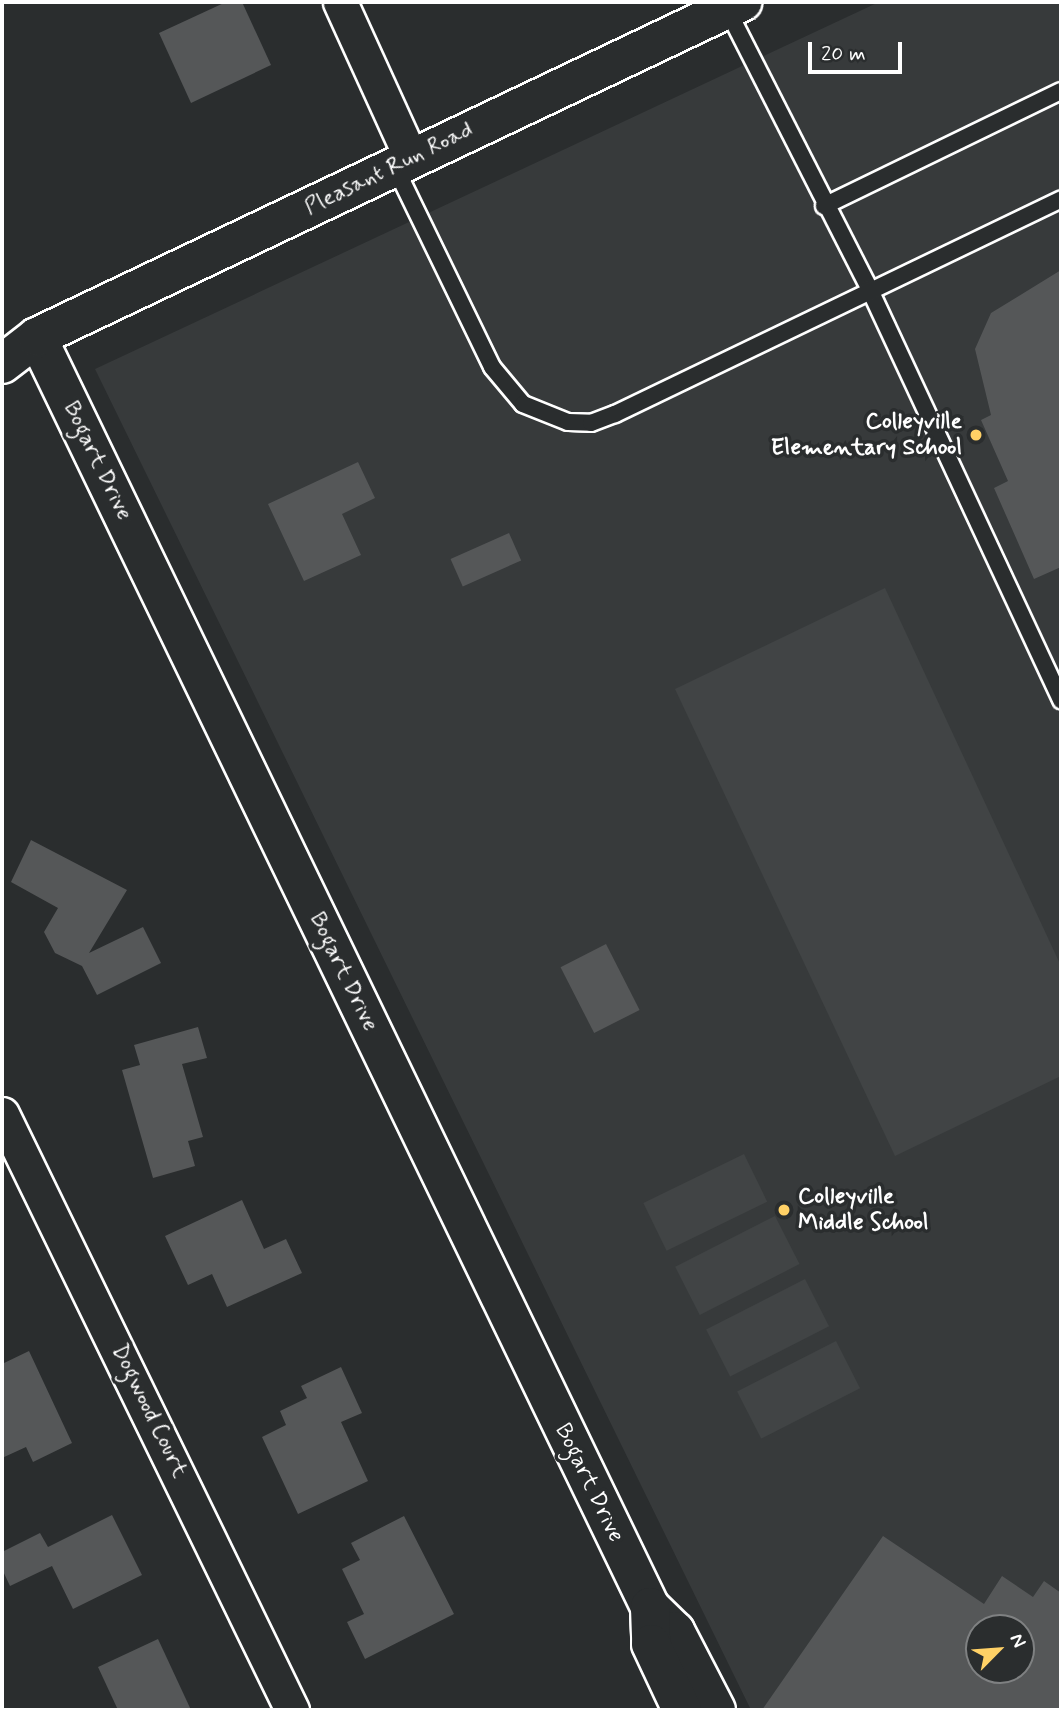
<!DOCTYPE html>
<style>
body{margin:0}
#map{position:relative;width:1063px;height:1712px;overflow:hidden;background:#2a2d2e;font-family:Mynerve,sans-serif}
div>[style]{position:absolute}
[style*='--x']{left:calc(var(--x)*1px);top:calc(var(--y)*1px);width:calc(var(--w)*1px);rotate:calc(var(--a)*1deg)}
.built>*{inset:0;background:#373a3b}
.green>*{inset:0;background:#414445;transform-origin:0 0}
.building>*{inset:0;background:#555758;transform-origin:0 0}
.roads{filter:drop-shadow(2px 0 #fff) drop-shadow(-2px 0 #fff) drop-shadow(0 2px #fff) drop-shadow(0 -2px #fff)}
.service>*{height:16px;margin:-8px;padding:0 8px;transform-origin:8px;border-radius:8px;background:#2a2d2e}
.minor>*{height:33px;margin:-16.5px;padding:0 16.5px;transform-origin:16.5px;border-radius:16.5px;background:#2a2d2e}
.tertiary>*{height:38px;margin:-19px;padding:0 19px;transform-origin:19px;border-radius:19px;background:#2a2d2e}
.dots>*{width:19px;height:19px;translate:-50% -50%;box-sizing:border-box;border:4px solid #2a2d2e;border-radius:50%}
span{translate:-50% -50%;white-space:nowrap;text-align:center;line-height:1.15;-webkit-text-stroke:7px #2a2d2e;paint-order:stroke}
.street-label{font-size:23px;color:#fff}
.poi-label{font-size:23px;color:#fff;font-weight:700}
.right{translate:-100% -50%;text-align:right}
.left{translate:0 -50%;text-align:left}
.frame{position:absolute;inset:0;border:4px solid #fff;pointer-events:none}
.north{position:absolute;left:965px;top:1614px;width:70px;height:70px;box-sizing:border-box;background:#2a2d2e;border:2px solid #7f8182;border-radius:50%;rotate:65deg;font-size:19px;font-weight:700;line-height:28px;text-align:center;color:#fff}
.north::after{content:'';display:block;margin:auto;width:24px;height:32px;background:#ffd166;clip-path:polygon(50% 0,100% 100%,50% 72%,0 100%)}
.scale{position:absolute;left:808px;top:42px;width:94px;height:32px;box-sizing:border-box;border:4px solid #fff;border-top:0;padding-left:9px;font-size:21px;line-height:24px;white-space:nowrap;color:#fff;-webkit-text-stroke:5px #2a2d2e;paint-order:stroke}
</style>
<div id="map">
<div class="built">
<div style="clip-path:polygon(evenodd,879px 2px,1061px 2px,1061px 1710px,751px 1710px,95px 369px,879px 2px,979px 1628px,1021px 1628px,1021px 1670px,979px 1670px,979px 1628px)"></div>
</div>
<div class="green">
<div style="clip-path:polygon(885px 588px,1061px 966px,1061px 1076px,895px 1156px,675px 689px)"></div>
<div style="left:744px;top:1154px;width:53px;height:112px;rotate:64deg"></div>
<div style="left:775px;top:1216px;width:54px;height:112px;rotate:63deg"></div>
<div style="left:805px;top:1279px;width:53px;height:111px;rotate:63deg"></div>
<div style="left:836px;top:1341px;width:53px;height:111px;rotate:63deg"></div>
</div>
<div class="building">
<div style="clip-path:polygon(226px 2px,242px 2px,271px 65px,191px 103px,159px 33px)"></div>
<div style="clip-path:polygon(1061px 270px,1061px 567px,1034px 579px,994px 488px,1008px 481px,981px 420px,991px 415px,975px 349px,991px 313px)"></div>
<div style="clip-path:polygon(358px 462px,375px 498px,342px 514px,361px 555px,304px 581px,268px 504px)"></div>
<div style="left:509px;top:533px;width:30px;height:64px;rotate:66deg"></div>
<div style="clip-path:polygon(31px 840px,127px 890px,89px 953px,143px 927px,161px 963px,97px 995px,82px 966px,55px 953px,44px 932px,58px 908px,11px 882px)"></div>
<div style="left:606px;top:944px;width:74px;height:51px;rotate:63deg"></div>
<div style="clip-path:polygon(198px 1027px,207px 1058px,182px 1064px,203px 1137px,188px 1141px,195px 1166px,153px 1178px,122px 1070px,140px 1065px,134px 1045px)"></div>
<div style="clip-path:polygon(242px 1200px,264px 1249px,286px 1239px,302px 1273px,227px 1307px,212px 1274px,188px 1285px,165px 1236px)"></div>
<div style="clip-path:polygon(29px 1351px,72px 1443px,33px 1462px,26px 1447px,2px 1458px,2px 1364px)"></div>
<div style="clip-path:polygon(341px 1367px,362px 1413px,341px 1422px,368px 1481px,298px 1514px,262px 1437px,286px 1425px,280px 1411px,307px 1398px,301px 1386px)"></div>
<div style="clip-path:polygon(112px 1515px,142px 1575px,73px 1609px,52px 1566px,10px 1586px,2px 1569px,2px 1552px,40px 1533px,48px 1547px)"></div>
<div style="clip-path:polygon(404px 1516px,454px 1614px,365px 1659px,347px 1622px,364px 1614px,342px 1569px,360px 1560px,351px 1543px)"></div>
<div style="clip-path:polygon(evenodd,883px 1536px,984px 1604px,1002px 1576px,1033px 1597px,1044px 1581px,1061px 1593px,1061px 1710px,762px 1710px,883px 1536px,979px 1628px,1021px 1628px,1021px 1670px,979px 1670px,979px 1628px)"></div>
<div style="clip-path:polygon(158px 1639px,191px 1710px,118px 1710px,98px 1667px)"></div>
</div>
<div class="roads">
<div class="service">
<div style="--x:727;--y:9;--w:313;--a:63"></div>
<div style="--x:869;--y:288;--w:455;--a:65"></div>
<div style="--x:395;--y:167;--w:222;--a:64.1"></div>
<div style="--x:492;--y:367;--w:48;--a:50"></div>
<div style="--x:523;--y:404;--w:48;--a:21.8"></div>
<div style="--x:568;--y:422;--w:23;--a:2"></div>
<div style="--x:591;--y:423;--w:26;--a:-21"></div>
<div style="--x:615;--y:414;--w:495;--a:-25.7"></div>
<div style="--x:824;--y:206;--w:263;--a:-25.9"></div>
</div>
<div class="minor">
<div style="--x:340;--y:2;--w:171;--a:65.5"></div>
<div style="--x:2;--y:1114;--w:663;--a:64.05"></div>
</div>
<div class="tertiary">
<div style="--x:37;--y:337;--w:1410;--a:64.23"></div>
<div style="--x:650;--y:1607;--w:35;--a:44"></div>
<div style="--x:675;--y:1631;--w:89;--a:62.6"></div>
<div style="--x:2;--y:364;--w:44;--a:-37.6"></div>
<div style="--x:37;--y:337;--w:781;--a:-25.42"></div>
<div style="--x:650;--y:1607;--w:37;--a:88"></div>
<div style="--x:651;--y:1644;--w:73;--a:64.8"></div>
</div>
</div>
<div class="dots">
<div style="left:976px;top:435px;background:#ffd166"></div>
<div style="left:784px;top:1210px;background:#ffd166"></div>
</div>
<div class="street-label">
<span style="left:389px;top:169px;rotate:-26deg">Pleasant Run Road</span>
<span style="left:97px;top:461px;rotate:64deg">Bogart Drive</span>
<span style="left:343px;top:972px;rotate:64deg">Bogart Drive</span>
<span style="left:149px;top:1411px;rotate:64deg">Dogwood Court</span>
<span style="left:589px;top:1483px;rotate:64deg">Bogart Drive</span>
</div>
<div class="poi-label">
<span class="right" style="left:962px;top:435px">Colleyville<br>Elementary School</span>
<span class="left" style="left:798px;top:1210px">Colleyville<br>Middle School</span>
</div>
<div class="frame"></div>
<div class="north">N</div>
<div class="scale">20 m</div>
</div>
